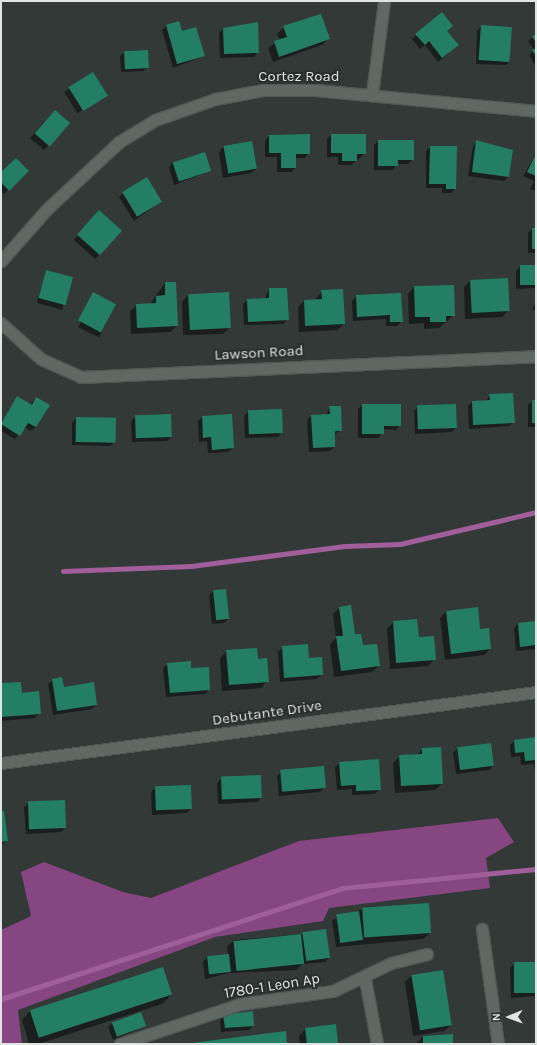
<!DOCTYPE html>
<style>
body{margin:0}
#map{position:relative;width:537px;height:1045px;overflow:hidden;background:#323936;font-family:Karla,sans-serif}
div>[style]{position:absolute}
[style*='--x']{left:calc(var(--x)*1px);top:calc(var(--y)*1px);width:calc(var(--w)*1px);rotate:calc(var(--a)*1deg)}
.forest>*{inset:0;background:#864681}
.shadow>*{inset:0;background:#0007;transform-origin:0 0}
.stream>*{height:5px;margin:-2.5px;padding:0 2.5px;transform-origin:2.5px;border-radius:2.5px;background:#a05e9a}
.building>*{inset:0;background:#247e64;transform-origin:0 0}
.roads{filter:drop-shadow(1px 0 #515755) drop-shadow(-1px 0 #515755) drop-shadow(0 1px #515755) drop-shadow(0 -1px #515755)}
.minor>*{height:11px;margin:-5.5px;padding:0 5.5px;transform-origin:5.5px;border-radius:5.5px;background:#606864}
.tertiary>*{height:11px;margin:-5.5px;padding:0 5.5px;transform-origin:5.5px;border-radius:5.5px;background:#606864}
span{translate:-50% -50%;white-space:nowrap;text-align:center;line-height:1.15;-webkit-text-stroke:4px #282f2c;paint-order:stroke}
.street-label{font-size:15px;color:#e0e4e2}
.frame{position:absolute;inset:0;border:2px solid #e0e4e2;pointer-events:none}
.north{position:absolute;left:489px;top:997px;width:40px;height:40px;-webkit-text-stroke:3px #282f2c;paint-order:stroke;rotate:269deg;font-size:11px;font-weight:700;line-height:16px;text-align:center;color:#e0e4e2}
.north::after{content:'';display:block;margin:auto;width:14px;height:18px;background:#e0e4e2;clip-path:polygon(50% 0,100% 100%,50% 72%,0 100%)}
</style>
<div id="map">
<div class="forest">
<div style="clip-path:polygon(498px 818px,514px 842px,486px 858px,490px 888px,329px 908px,323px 921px,215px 937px,18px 1010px,22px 1044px,1px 1044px,1px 930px,31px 916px,21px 872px,44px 862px,123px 892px,151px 898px,299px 841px)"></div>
</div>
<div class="shadow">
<div style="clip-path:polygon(167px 26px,181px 32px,204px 56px,173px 68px,162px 30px)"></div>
<div style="clip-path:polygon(482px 26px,510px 61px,506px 65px,476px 64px,477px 31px)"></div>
<div style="clip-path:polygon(284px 27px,328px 39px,322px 45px,273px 62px,268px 48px,280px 40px,277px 34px)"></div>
<div style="clip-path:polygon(224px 28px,258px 52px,254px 57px,220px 58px,219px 33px)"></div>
<div style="clip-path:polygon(446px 31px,453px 49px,438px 62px,425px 45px,420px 49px,412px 39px,416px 35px)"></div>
<div style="clip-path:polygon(536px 35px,536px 67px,529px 55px,534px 50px,528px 41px)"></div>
<div style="clip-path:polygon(125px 52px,148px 67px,143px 71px,121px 72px,120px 56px)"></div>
<div style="left:93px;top:74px;width:25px;height:34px;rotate:58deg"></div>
<div style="clip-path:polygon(51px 115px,48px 146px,44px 150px,30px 138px)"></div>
<div style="clip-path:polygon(331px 135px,365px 154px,351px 165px,338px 165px,338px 157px,327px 157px,327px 139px)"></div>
<div style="clip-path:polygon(269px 136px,309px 153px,305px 158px,295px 158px,295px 168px,291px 172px,277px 172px,277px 157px,265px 157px,265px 141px)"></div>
<div style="clip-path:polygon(378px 141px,413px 159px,408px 164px,397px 164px,393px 170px,374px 170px,374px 145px)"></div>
<div style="clip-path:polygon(477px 141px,508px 177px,504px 181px,468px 176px,473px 146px)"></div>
<div style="clip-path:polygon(223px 147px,256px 169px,251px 173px,223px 178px,219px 152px)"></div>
<div style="clip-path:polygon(430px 147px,456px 147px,455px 189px,451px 193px,442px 193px,442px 188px,426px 188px,426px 151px)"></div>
<div style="clip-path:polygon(536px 154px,536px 191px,530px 189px,534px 181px,523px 176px)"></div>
<div style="clip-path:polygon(173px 162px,210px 171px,174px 185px,169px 167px)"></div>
<div style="clip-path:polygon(28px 171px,4px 194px,1px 191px,1px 174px)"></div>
<div style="clip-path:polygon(123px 193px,161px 202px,134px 221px,119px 197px)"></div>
<div style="clip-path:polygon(95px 216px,99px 255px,95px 259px,74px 240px)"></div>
<div style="clip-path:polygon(532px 229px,536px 229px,536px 253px,528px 253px,528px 233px)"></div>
<div style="clip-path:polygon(520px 266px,536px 266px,535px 288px,516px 289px,516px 271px)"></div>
<div style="left:46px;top:271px;width:26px;height:33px;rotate:16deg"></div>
<div style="clip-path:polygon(471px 280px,509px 310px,502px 317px,465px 319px,464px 287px)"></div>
<div style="clip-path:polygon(165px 283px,175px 283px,177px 326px,170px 332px,131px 334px,130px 311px,137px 305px,150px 304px)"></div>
<div style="clip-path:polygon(414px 287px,454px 315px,439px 328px,424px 329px,424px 323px,409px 324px,408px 294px)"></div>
<div style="clip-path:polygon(269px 289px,288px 319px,283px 324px,244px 325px,243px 304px,248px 300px,265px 299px)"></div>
<div style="clip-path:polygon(322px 291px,344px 324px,337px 330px,299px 332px,298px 307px,304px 301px,315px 300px)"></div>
<div style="left:94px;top:294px;width:23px;height:37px;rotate:25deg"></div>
<div style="clip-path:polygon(188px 295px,230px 327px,223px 334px,183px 335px,182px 302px)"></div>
<div style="clip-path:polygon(357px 296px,402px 321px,397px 326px,386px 326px,386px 319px,353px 321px,352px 301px)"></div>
<div style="clip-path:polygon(536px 302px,536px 311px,532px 309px)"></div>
<div style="clip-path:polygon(490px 395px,514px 422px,509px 426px,469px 429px,468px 406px,472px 402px,486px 401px)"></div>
<div style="clip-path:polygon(17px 398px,30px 405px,36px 398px,36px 427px,31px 431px,24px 427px,15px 439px,1px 431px,1px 423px)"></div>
<div style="clip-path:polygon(532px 401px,536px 401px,536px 427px,528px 427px,528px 405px)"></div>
<div style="clip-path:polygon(362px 405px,400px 425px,396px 430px,383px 429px,379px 438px,358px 438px,358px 409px)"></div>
<div style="clip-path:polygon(330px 407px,341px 430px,334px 435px,334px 447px,330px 451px,309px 452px,307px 420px,311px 416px,326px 415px)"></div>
<div style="clip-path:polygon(418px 407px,456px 428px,452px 432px,415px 434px,414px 411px)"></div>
<div style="clip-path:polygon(248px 412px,282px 432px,278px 437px,245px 438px,244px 416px)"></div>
<div style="clip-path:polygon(170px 415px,171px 437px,167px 441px,132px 442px,131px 421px,135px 417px)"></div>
<div style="clip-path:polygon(202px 417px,233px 448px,228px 452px,208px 453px,207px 441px,199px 442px,198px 421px)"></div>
<div style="clip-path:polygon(76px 418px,114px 442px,110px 446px,72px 445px,72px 423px)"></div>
<div style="clip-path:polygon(213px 591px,228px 619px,224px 623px,212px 624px,209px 596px)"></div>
<div style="clip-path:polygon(339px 608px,354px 636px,379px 666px,372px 672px,334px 677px,330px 644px,336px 638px,333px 614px)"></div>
<div style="clip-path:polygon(446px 612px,479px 630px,490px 649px,484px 655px,445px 660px,440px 618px)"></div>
<div style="clip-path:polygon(394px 622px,418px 638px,434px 660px,428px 666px,390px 669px,387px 628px)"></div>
<div style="clip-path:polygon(536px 622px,536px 649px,516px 651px,514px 628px,518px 624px)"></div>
<div style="clip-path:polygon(283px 647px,308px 659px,322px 675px,317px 679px,280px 682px,278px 652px)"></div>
<div style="clip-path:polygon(227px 651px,257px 660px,267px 681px,261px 688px,222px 691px,220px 658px)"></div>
<div style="clip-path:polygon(168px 664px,190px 669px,209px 690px,205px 694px,166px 697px,163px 668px)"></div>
<div style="clip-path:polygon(53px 680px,63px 688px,96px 705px,92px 709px,53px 715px,48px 684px)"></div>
<div style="clip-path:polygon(1px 684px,21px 694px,39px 714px,35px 718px,1px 721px)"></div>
<div style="clip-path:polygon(536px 738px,536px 773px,535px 773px,534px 764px,521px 765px,520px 756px,511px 757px,510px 745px,514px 741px)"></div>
<div style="clip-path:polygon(423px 749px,442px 784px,435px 790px,395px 793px,393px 763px,400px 756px,416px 756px)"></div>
<div style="clip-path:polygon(457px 749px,493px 766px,489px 770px,456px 774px,453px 753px)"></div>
<div style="clip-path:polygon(340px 763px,380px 789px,375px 794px,352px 795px,352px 789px,337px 790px,335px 767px)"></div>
<div style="clip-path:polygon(281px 772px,325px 787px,320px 792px,279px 796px,277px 776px)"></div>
<div style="clip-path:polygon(221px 779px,261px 798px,257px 802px,218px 804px,217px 783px)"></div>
<div style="clip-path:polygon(155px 788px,191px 809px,187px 813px,152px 815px,151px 792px)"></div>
<div style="clip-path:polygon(29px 803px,65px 828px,61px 832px,26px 834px,24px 807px)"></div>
<div style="clip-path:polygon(1px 812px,7px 841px,1px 845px)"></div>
<div style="clip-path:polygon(363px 909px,430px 933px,423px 939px,336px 947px,332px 920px)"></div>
<div style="clip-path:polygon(303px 934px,329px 958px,325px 962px,302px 964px,296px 970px,229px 973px,205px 979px,203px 962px,207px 957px,228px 955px,227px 947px,234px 940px)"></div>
<div style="clip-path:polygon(536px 963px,536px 996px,511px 998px,510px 968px,514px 964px)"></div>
<div style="clip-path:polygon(411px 976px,451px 1025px,444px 1031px,413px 1036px,405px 982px)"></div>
<div style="clip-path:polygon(171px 995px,162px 1004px,38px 1044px,29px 1044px,22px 1020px,30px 1011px)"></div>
<div style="clip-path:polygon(224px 1016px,253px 1026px,249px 1030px,221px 1032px,220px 1020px)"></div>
<div style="clip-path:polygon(113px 1023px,145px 1026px,113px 1040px,108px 1027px)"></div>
<div style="clip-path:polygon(305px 1029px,338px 1044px,300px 1044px,299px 1036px)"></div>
<div style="clip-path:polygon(452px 1035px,452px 1044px,416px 1044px,423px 1036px)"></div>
</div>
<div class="stream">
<div style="--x:63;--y:571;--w:128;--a:-2.2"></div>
<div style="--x:191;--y:566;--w:155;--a:-7.4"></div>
<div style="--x:345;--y:546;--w:55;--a:-2.1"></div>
<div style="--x:400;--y:544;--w:140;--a:-13.2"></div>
<div style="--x:1;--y:999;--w:359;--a:-18"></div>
<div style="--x:342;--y:888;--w:195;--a:-5.6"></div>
</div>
<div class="building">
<div style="clip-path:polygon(442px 12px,453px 26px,447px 31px,459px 45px,442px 58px,429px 41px,425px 45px,415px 34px)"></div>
<div style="clip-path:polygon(321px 14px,330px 39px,279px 57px,274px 41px,287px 37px,283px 26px)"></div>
<div style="clip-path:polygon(179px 21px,182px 31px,196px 27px,205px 56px,177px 64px,166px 25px)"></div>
<div style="clip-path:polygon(258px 22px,259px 53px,224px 54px,223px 28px)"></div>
<div style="left:481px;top:25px;width:31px;height:35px;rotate:4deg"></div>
<div style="clip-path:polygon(536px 34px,536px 43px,532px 36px)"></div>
<div style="clip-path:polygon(536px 48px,536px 56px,532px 50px)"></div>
<div style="left:148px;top:50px;width:18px;height:24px;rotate:87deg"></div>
<div style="left:93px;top:72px;width:28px;height:29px;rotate:58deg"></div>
<div style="left:55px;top:110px;width:20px;height:31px;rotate:41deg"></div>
<div style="clip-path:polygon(310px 134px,310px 154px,296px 154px,296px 168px,281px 168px,281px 153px,269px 153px,269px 135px)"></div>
<div style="clip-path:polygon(331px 134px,366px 134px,366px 154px,357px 154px,357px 161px,342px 161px,342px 153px,331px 153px)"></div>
<div style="clip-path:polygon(378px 140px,414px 140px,414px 160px,398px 160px,398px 166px,378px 166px)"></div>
<div style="clip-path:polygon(476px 140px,513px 150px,509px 177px,472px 172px)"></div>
<div style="left:252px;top:141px;width:28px;height:29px;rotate:80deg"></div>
<div style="clip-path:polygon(430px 146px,457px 146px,456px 189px,446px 189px,446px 184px,429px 184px)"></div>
<div style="left:205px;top:152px;width:20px;height:34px;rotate:72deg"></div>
<div style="clip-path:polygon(536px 154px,536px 176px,527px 172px)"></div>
<div style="clip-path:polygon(16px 158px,29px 171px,9px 191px,1px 182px,1px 172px)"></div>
<div style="left:147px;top:177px;width:29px;height:29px;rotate:59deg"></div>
<div style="left:99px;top:210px;width:31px;height:33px;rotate:42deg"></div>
<div style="left:532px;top:228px;width:4px;height:21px"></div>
<div style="left:520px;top:265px;width:16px;height:20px"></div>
<div style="left:46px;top:270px;width:28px;height:29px;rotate:15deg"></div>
<div style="left:508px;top:278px;width:33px;height:38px;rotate:87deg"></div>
<div style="clip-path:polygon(165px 282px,176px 282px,178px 326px,137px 328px,136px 304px,156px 303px,156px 296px,165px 295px)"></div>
<div style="clip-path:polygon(454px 285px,455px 316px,446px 316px,446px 322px,430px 322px,430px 317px,415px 317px,414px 286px)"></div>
<div style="clip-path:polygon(269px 288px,287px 288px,289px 320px,248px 322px,247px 299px,269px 298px)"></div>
<div style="clip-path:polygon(343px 289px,345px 324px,305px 326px,304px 300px,322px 299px,321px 290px)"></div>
<div style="left:93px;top:292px;width:26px;height:32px;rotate:28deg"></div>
<div style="left:229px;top:292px;width:36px;height:41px;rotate:87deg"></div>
<div style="clip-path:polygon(401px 293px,403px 322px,390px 322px,390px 315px,357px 317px,356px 295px)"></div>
<div style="clip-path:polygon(513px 393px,515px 423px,473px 425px,472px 401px,490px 400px,489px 394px)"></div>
<div style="clip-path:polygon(17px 396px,32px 405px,36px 397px,50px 405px,36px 427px,28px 423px,20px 436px,1px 424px)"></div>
<div style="left:532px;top:400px;width:4px;height:23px"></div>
<div style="clip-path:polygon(362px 404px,401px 404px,401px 426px,384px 426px,384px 434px,362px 434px)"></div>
<div style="left:456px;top:404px;width:24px;height:39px;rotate:88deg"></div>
<div style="clip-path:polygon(329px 406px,341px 406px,342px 431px,335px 431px,335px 447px,313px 448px,311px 415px,330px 414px)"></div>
<div style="left:282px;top:409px;width:24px;height:34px;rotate:88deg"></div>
<div style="left:171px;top:414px;width:23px;height:36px;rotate:88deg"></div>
<div style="clip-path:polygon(232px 414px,234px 448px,212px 450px,211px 437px,203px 438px,202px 416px)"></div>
<div style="left:76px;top:417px;width:40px;height:25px;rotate:1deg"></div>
<div style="left:226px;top:589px;width:30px;height:13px;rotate:84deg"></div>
<div style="clip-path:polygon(351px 605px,355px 634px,361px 634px,363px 645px,377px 644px,380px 666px,341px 671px,336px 636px,343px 636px,339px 607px)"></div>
<div style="clip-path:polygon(478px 607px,480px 629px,489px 628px,491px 649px,451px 654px,446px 611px)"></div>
<div style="clip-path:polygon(417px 619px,419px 637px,434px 636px,436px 660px,396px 663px,393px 621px)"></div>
<div style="clip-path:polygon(536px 621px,536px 645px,520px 647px,518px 623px)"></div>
<div style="clip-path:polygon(308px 644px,309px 658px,322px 657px,323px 675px,284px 678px,282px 646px)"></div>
<div style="clip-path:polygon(257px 648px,258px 659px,267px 658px,269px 682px,229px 685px,226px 650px)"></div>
<div style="clip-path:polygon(191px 661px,191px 668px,209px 667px,210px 690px,170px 693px,167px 663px)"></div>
<div style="clip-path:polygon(62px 677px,64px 687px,94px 682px,97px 705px,57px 711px,52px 679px)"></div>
<div style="clip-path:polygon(21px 682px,22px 693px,39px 691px,41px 714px,1px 717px,1px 683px)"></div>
<div style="clip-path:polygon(536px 737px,536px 760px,525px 761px,524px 752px,515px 753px,514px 740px)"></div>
<div style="left:491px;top:743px;width:23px;height:34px;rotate:83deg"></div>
<div style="clip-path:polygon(441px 747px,443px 784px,401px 786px,399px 755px,422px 754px,422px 748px)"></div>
<div style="clip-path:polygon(379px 759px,381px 790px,356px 791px,356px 785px,341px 786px,339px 762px)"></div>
<div style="left:324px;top:766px;width:22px;height:44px;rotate:85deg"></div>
<div style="left:261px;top:775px;width:23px;height:40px;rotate:88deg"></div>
<div style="left:191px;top:785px;width:24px;height:36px;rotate:88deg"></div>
<div style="left:65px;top:800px;width:28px;height:37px;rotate:88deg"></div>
<div style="clip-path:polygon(1px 811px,4px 811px,8px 841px,1px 842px)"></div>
<div style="left:429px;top:903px;width:30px;height:67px;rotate:86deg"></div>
<div style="left:359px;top:911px;width:29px;height:23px;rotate:82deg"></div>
<div style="left:326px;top:929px;width:29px;height:24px;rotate:82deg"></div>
<div style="left:301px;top:934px;width:30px;height:68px;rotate:84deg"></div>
<div style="left:229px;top:954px;width:18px;height:22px;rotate:84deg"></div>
<div style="left:536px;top:962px;width:31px;height:22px;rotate:90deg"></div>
<div style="left:163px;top:967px;width:29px;height:140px;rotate:72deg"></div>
<div style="left:443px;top:970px;width:56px;height:32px;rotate:81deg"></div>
<div style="clip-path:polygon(253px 1011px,254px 1026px,225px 1028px,223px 1015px)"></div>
<div style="left:141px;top:1012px;width:15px;height:31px;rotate:70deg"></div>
<div style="clip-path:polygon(336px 1024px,338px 1044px,307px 1044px,305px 1028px)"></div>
<div style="clip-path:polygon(286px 1031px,287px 1044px,192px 1044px,192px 1043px)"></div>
<div style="clip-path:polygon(453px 1034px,453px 1044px,423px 1044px,423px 1036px)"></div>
</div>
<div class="roads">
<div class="minor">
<div style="--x:372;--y:94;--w:94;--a:-82.6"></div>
<div style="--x:1;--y:323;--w:54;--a:42"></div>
<div style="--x:41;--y:359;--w:44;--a:24.2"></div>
<div style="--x:81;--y:377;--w:455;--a:-2.6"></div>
<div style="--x:1;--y:763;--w:540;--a:-7.56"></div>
<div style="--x:482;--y:929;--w:116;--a:82.1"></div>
<div style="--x:365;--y:979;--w:66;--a:79.5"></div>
<div style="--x:120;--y:1044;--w:126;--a:-18.4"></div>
<div style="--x:240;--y:1004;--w:94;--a:-8"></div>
<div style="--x:333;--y:991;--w:64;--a:-25.8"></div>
<div style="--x:391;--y:963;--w:37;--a:-14"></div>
</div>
<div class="tertiary">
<div style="--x:1;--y:261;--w:69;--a:-48.5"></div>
<div style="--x:47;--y:209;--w:98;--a:-42.9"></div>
<div style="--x:119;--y:142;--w:42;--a:-31.4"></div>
<div style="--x:155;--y:120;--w:64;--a:-19.3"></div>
<div style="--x:215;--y:99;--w:49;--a:-10.6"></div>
<div style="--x:263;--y:90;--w:52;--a:0"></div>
<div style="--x:315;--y:90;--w:222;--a:5.4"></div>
</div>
</div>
<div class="street-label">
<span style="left:299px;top:77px">Cortez Road</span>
<span style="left:259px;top:353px;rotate:-3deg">Lawson Road</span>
<span style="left:267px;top:713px;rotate:-8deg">Debutante Drive</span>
<span style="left:272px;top:986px;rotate:-9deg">1780-1 Leon Ap</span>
</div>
<div class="frame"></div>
<div class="north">N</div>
</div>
